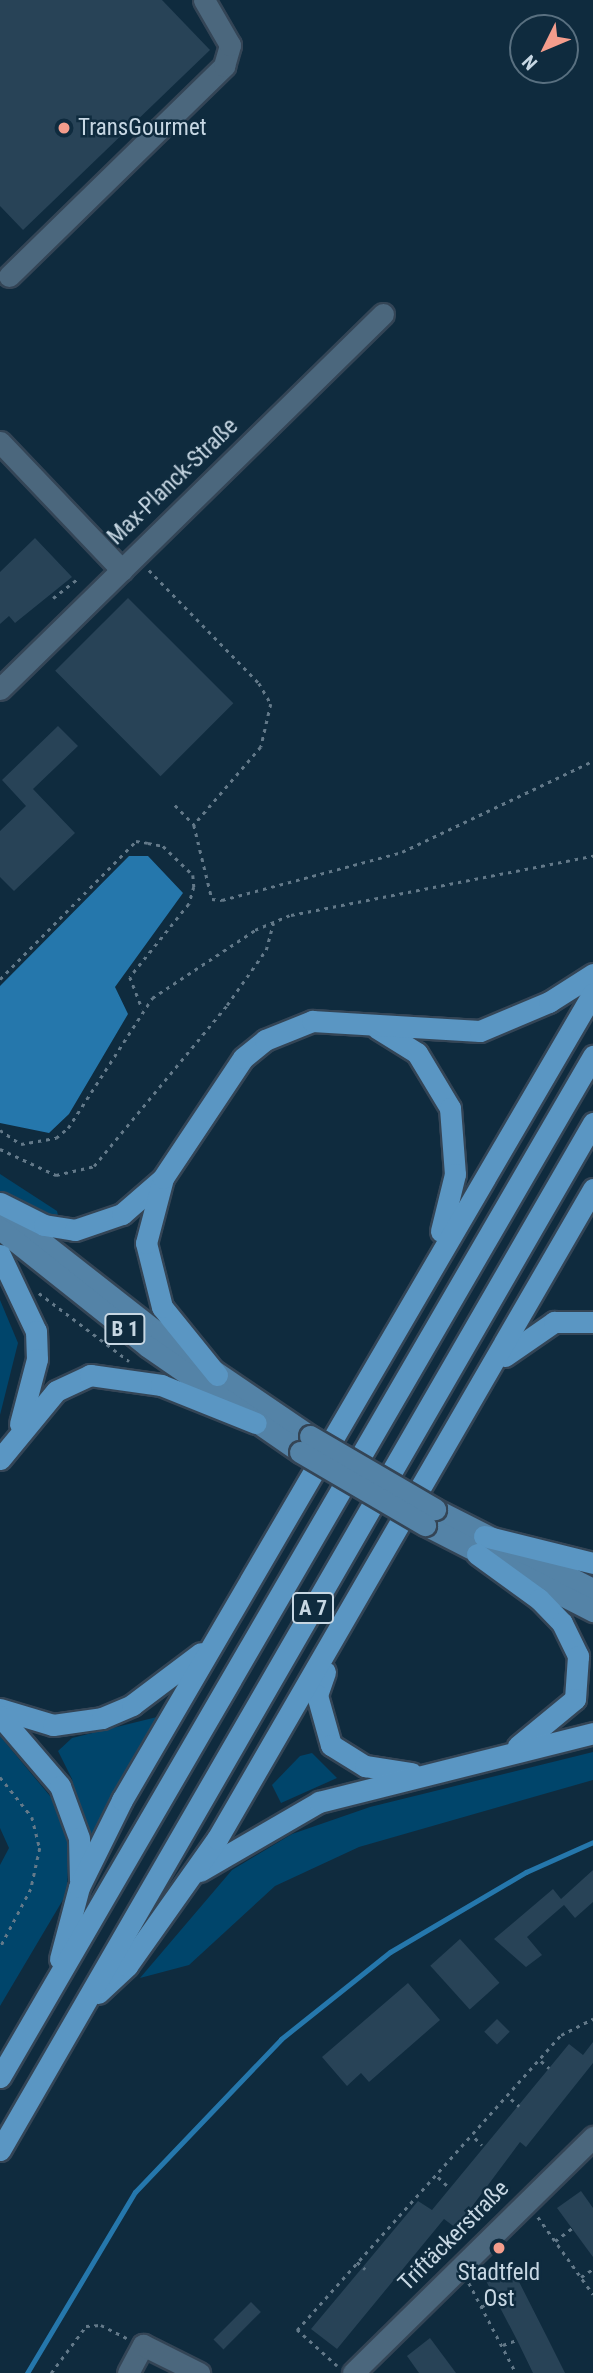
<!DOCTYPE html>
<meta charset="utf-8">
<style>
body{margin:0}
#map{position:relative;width:593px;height:2373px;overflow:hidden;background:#0f2b3e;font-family:"Roboto Condensed",sans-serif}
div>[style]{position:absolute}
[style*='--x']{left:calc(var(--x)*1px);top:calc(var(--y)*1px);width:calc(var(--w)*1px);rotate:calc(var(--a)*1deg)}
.green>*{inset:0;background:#00456b}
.water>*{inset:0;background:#2577ac}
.stream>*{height:5px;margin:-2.5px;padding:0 2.5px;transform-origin:2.5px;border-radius:2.5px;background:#2577ac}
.building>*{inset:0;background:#284357;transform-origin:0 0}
.path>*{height:2.5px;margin-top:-1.25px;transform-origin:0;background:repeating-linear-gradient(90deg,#637989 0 3.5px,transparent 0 8.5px)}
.roads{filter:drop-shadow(2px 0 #344556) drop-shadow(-2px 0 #344556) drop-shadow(0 2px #344556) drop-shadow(0 -2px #344556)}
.minor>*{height:21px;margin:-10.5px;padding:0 10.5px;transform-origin:10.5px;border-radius:10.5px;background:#4b677d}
.major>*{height:21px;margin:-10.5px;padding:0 10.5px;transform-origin:10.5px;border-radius:10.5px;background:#5483a7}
.highway>*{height:21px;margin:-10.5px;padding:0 10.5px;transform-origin:10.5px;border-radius:10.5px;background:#5a96c3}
.bridges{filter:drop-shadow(2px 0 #344556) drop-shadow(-2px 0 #344556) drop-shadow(0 2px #344556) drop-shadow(0 -2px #344556)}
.major-bridge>*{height:21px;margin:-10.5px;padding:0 10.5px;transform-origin:10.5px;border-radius:10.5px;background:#5483a7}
.dots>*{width:19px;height:19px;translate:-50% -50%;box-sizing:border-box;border:4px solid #0f2b3e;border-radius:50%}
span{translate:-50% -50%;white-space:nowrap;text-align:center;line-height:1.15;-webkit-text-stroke:5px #0f2b3e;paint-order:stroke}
.shield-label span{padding:2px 5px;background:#0f2b3e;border:2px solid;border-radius:5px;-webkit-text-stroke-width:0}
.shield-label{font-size:21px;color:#c7d7e3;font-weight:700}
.poi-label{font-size:23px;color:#c7d7e3}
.left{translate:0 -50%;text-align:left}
.street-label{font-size:23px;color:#c7d7e3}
.north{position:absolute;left:509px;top:14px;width:70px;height:70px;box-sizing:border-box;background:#0f2b3e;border:2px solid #597080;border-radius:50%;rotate:227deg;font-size:19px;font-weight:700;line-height:28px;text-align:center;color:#c7d7e3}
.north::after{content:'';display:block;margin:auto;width:24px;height:32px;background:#f49d8c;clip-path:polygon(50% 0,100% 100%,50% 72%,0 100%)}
</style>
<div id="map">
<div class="green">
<div style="clip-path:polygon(0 1174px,57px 1211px,59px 1220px,8px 1198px,0 1192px)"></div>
<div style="clip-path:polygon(0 1300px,18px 1343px,0 1415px)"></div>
<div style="clip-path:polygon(157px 1717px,86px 1847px,72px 1779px,58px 1751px,72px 1738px)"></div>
<div style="clip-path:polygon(0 1736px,55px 1802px,69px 1840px,67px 1893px,0 2006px,0 1865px,9px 1848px,0 1828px)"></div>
<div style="clip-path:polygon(593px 1752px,593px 1780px,359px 1847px,275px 1886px,189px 1965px,140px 1978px,232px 1870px,292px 1834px,370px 1807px)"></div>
<div style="clip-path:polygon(312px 1753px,337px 1778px,281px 1803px,272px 1785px,300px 1756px)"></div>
</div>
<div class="water">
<div style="clip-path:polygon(129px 856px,148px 856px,183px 893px,115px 987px,128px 1014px,69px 1114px,49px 1133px,0 1123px,0 986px)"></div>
</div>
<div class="stream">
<div style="--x:27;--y:2373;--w:211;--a:-59.2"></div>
<div style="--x:135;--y:2192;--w:211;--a:-46.3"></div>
<div style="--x:281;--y:2039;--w:139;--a:-38.6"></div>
<div style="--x:390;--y:1952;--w:158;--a:-30.5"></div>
<div style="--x:526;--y:1872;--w:73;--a:-24.1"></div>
</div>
<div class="building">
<div style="clip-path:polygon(0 0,162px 0,210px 50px,23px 230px,0 206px)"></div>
<div style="clip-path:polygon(35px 538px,72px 577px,15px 623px,9px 616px,0 624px,0 572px)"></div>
<div style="left:128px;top:598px;width:149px;height:103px;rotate:45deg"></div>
<div style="clip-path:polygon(58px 726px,78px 746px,33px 789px,75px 833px,14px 891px,0 877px,0 831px,26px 806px,2px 780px)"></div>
<div style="clip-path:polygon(593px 1870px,593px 1902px,575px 1918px,564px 1905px,527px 1937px,542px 1955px,526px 1967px,494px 1939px,553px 1889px,561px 1899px)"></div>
<div style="left:460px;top:1939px;width:59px;height:40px;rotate:48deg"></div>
<div style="clip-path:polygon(408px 1983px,440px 2020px,369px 2082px,361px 2073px,347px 2086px,322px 2057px)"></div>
<div style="left:497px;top:2019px;width:18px;height:18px;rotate:45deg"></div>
<div style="clip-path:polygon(593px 2042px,593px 2063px,526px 2147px,520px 2142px,456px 2228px,444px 2219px,337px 2349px,311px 2329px,418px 2201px,432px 2210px,569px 2044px,583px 2055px)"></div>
<div style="clip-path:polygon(581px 2191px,593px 2208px,593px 2257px,557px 2208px)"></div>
<div style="clip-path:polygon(511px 2266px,546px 2335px,565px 2373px,533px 2373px,517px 2340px,485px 2279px)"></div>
<div style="left:251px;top:2302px;width:14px;height:53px;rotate:45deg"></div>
<div style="clip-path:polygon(430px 2338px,456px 2373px,419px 2373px,407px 2356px)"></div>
</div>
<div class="path">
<div style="--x:149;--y:570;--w:158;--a:45.8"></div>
<div style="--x:259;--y:683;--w:24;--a:60"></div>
<div style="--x:271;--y:704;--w:44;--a:103.1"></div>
<div style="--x:261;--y:747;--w:103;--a:130.7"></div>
<div style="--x:53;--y:598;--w:33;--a:-38"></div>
<div style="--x:175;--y:805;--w:28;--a:46"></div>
<div style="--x:194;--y:825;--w:76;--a:76.3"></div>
<div style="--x:212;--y:899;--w:10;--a:6"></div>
<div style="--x:222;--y:900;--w:186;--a:-14.9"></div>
<div style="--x:402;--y:852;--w:212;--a:-25.5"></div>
<div style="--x:0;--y:979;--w:194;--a:-45.4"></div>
<div style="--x:136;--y:841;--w:12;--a:9"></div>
<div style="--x:148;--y:843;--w:15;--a:11"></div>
<div style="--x:163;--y:846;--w:42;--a:44"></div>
<div style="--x:193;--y:875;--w:12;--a:85"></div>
<div style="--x:194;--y:887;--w:18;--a:106"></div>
<div style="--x:189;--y:904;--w:94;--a:128.9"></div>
<div style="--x:130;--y:977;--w:34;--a:69"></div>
<div style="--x:0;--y:1130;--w:25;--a:34"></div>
<div style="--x:21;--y:1144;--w:36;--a:-10"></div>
<div style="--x:56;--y:1138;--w:16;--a:-40"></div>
<div style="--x:68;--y:1128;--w:155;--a:-57.1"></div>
<div style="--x:152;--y:998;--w:123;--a:-33.4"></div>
<div style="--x:255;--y:930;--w:39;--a:-23"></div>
<div style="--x:291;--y:915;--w:308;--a:-11.1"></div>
<div style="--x:0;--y:1149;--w:62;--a:24.9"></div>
<div style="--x:56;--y:1175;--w:39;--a:-13"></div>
<div style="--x:94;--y:1166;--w:209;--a:-50.4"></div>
<div style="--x:227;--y:1005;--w:67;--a:-54.7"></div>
<div style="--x:266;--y:950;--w:28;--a:-75"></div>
<div style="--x:39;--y:1293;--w:113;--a:37.1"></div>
<div style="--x:0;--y:1777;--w:51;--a:51.3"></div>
<div style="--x:32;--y:1817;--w:32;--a:76"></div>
<div style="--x:40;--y:1848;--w:42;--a:102.4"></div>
<div style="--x:31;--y:1889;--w:67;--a:117.7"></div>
<div style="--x:541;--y:2061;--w:11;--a:41"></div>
<div style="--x:511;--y:2099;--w:11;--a:41"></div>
<div style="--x:475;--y:2138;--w:10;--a:45"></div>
<div style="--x:438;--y:2177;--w:16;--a:43"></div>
<div style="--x:538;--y:2217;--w:95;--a:54.5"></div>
<div style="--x:555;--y:2241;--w:21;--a:-37"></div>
<div style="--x:357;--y:2262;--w:11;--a:41"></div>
<div style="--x:581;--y:2277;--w:14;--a:-34"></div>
<div style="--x:469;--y:2283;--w:102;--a:62.4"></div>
<div style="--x:481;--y:2307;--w:17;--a:-28"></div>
<div style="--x:503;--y:2345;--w:15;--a:-20"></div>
<div style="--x:337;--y:2366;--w:54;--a:-138"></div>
<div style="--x:297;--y:2330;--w:396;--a:-48.2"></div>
<div style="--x:561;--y:2035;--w:36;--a:-27"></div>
<div style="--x:51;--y:2373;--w:59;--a:-53.3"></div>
<div style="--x:86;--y:2326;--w:15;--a:-4"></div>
<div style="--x:101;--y:2325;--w:29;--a:27"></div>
</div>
<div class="roads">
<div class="minor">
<div style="--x:9;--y:276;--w:301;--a:-44.3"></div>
<div style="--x:224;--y:66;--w:22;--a:-74"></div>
<div style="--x:230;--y:45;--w:52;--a:-120"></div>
<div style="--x:0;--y:442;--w:177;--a:46.4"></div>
<div style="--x:0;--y:689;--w:536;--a:-44.4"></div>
<div style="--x:128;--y:2373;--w:32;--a:-62"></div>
<div style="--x:143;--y:2345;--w:63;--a:26.6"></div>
<div style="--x:353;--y:2373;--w:337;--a:-44.5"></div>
</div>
<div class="major">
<div style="--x:0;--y:1209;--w:199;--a:38.1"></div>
<div style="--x:157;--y:1332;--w:185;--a:34.2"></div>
<div style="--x:0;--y:1229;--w:188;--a:38.5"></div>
<div style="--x:147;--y:1346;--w:186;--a:34.7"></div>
<div style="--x:435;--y:1509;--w:177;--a:26.9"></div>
<div style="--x:425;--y:1525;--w:189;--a:27.1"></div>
</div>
<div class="highway">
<div style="--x:377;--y:1028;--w:47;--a:32"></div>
<div style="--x:417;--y:1053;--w:64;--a:59"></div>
<div style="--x:450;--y:1108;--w:66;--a:85.7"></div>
<div style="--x:455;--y:1174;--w:59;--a:103.8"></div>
<div style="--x:0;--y:1203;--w:49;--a:26.6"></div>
<div style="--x:44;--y:1225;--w:31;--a:9"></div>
<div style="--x:75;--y:1230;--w:50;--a:-18.8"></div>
<div style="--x:122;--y:1214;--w:52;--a:-41.1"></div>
<div style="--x:0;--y:1255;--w:84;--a:64.7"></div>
<div style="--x:36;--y:1331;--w:28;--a:88"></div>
<div style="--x:37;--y:1359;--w:67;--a:104.7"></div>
<div style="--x:505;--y:1356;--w:60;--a:-34.8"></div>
<div style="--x:554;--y:1322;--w:39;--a:0"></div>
<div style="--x:217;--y:1375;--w:87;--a:-129"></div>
<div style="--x:162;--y:1307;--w:66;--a:-104"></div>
<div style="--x:146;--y:1243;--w:67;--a:-75.3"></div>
<div style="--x:163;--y:1178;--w:144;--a:-56.3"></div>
<div style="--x:243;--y:1058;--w:28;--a:-39"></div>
<div style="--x:265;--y:1040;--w:51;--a:-22"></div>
<div style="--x:312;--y:1021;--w:168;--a:3.4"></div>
<div style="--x:480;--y:1031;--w:75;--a:-22.8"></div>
<div style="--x:549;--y:1002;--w:52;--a:-32.5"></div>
<div style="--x:0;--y:1459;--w:88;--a:-50.5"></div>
<div style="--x:56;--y:1391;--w:38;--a:-25"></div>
<div style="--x:90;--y:1375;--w:72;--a:8"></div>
<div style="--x:161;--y:1385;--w:102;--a:21.8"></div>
<div style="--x:484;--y:1536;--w:112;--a:13.9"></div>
<div style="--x:477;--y:1554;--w:77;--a:36"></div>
<div style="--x:539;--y:1599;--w:33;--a:46"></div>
<div style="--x:562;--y:1623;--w:37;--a:64"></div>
<div style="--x:578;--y:1656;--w:43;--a:94"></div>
<div style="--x:575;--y:1699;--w:74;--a:140.5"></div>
<div style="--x:325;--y:1672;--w:24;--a:109"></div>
<div style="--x:317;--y:1695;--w:52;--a:74.4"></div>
<div style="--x:331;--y:1745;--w:40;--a:32"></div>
<div style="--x:365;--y:1766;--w:47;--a:8.7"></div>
<div style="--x:0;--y:1709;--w:55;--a:16.8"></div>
<div style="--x:53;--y:1725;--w:49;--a:-8.1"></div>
<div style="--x:102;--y:1718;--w:33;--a:-23"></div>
<div style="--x:132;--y:1705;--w:86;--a:-37"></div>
<div style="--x:0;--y:1716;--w:92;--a:49.4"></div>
<div style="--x:60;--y:1786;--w:55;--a:69.9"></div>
<div style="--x:79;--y:1838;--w:42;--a:88.6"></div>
<div style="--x:200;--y:1871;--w:138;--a:-30.1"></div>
<div style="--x:319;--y:1802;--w:283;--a:-14.1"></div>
<div style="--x:60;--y:1959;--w:74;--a:-75.2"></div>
<div style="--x:79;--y:1887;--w:97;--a:-63.7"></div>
<div style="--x:122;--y:1800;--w:934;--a:-59.73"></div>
<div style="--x:98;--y:1993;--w:40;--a:-43"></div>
<div style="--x:127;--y:1966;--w:156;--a:-54.7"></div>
<div style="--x:217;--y:1839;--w:751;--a:-59.95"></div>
<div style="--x:0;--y:2077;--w:1181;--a:-59.85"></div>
<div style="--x:0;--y:2150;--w:1186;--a:-60"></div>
</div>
</div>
<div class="bridges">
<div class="major-bridge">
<div style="--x:310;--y:1436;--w:145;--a:30.3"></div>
<div style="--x:300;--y:1452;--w:145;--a:30.3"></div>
</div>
</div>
<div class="dots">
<div style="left:64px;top:128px;background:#f49d8c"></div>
<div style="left:499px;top:2248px;background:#f49d8c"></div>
</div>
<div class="shield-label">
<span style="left:125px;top:1329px">B 1</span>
<span style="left:313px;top:1608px">A 7</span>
</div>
<div class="poi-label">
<span class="left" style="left:78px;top:128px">TransGourmet</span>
<span style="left:499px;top:2286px">Stadtfeld<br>Ost</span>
</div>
<div class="street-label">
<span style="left:173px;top:482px;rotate:-44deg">Max-Planck-Straße</span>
<span style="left:454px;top:2236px;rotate:-45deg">Triftäckerstraße</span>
</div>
<div class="north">N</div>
</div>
